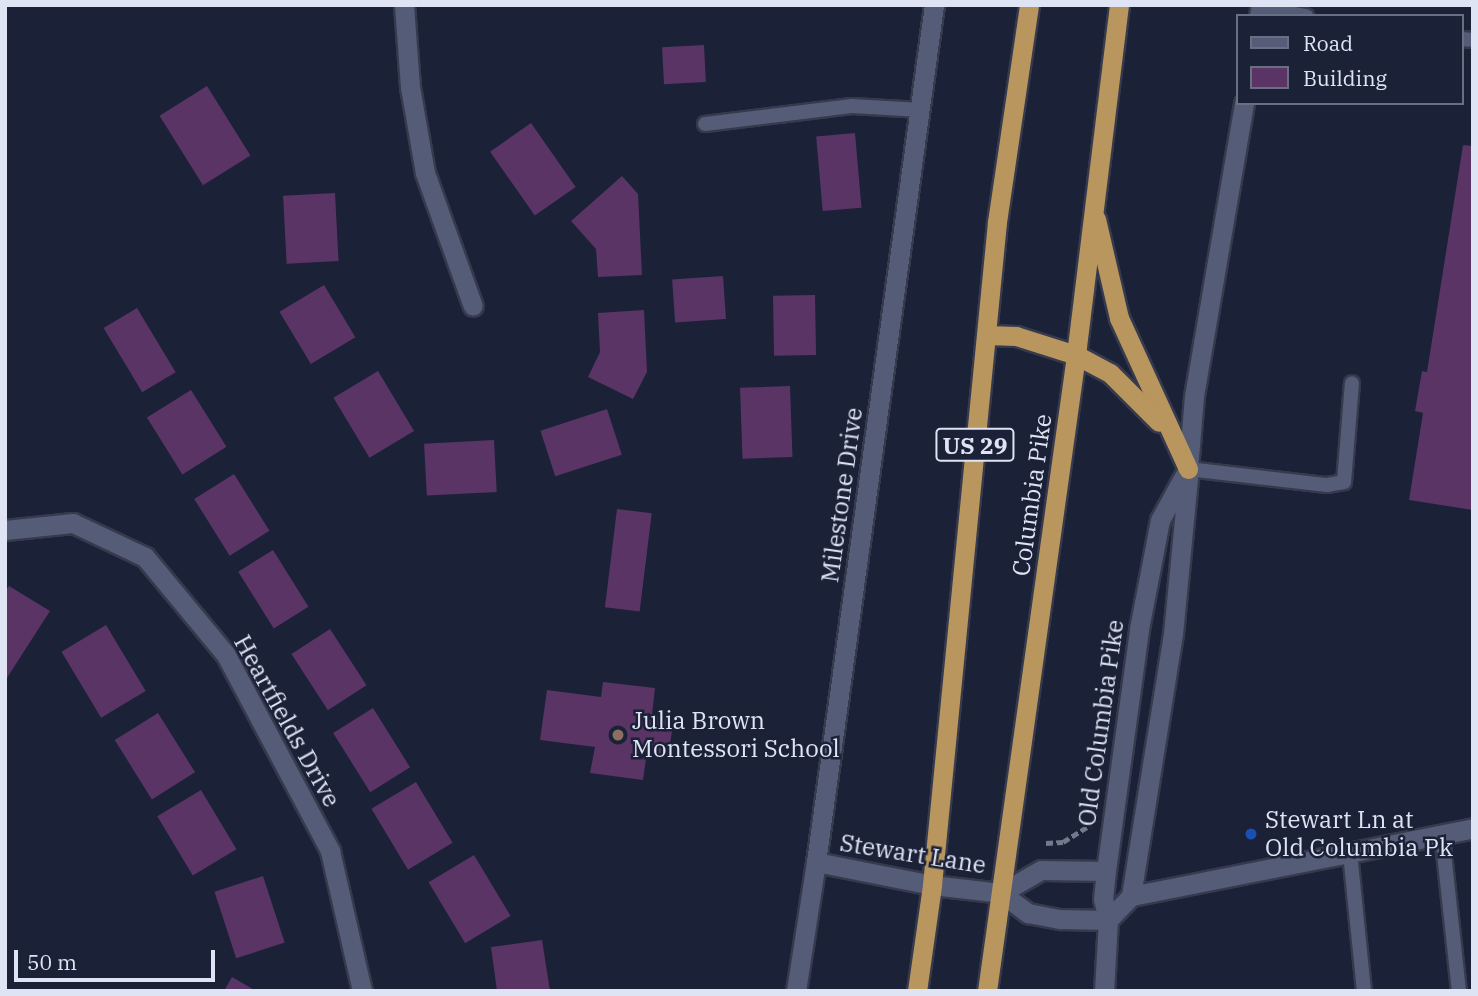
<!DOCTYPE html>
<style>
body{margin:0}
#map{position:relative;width:1478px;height:996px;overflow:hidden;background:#1b2137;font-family:"IBM Plex Serif",serif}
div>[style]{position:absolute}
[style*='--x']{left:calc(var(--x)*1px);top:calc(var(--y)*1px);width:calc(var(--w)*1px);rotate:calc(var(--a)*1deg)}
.building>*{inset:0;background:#593465;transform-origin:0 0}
.path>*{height:4.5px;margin-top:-2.25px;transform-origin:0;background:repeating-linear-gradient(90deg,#73798c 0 7px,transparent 0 10.5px)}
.roads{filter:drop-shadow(2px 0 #363a4d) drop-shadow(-2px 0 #363a4d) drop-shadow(0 2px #363a4d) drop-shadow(0 -2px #363a4d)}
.service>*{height:14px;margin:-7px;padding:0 7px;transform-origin:7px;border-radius:7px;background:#555c77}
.minor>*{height:19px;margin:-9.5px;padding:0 9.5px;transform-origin:9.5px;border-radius:9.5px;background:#555c77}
.tertiary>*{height:19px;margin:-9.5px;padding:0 9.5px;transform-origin:9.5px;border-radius:9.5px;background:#555c77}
.trunk>*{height:19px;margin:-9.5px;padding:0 9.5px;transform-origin:9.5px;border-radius:9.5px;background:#b8965e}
.dots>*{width:19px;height:19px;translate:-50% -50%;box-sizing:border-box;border:4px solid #1b2137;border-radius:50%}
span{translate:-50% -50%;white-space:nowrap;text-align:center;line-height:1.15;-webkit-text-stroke:5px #1b2137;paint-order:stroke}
.shield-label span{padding:2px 5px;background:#1b2137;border:2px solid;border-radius:5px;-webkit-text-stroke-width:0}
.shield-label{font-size:23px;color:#dfe4f4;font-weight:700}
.street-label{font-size:24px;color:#dfe4f4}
.poi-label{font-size:24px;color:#dfe4f4}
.left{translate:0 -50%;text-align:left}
.frame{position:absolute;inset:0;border:7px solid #dfe4f4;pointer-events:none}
.legend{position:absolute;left:1236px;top:14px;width:228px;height:91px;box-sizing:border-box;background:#1b2137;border:2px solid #696f83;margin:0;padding:9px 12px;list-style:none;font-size:21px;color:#dfe4f4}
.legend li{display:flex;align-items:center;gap:14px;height:35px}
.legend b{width:35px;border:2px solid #696f83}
.scale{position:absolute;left:14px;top:950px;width:201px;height:32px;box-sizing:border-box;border:4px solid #dfe4f4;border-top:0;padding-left:9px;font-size:21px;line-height:24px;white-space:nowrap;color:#dfe4f4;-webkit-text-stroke:5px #1b2137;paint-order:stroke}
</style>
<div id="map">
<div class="building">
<div style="left:704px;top:45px;width:37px;height:42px;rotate:87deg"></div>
<div style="left:207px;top:86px;width:82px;height:56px;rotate:58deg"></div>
<div style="left:531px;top:123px;width:78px;height:50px;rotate:55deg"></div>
<div style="left:855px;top:133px;width:75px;height:39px;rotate:85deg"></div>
<div style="clip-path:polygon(1463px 145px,1473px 146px,1473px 510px,1409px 500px,1423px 413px,1415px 411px,1422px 371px,1427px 372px)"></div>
<div style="clip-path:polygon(622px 176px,638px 194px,642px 275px,598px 277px,596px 249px,571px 221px)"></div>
<div style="left:335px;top:193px;width:68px;height:52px;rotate:87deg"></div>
<div style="left:723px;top:276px;width:43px;height:51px;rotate:86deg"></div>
<div style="left:324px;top:285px;width:61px;height:52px;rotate:59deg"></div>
<div style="left:815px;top:295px;width:60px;height:42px;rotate:89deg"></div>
<div style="left:137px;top:308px;width:75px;height:39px;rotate:59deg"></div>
<div style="clip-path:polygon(644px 310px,647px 372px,633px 399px,588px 377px,600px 352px,598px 313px)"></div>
<div style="left:378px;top:371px;width:70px;height:52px;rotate:59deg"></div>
<div style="left:790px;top:386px;width:71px;height:50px;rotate:88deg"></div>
<div style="left:191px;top:390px;width:67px;height:52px;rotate:58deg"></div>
<div style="left:607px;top:409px;width:48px;height:70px;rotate:72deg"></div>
<div style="left:494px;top:440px;width:52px;height:70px;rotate:87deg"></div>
<div style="left:234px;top:474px;width:67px;height:47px;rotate:58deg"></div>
<div style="left:617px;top:509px;width:35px;height:99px;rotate:7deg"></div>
<div style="left:273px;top:550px;width:67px;height:41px;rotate:58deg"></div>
<div style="clip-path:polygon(9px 586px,50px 611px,5px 681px,5px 592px)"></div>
<div style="left:106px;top:625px;width:77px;height:52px;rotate:59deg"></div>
<div style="left:330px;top:629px;width:67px;height:46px;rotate:57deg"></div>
<div style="clip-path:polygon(603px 682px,655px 688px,652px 715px,674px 719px,668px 756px,647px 752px,643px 780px,590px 773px,595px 747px,540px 740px,547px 690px,601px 697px)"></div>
<div style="left:373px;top:708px;width:70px;height:47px;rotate:58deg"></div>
<div style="left:158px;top:713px;width:70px;height:51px;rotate:58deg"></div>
<div style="left:416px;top:782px;width:71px;height:52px;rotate:59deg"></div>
<div style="left:201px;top:790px;width:69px;height:51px;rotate:59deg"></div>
<div style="left:474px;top:855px;width:71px;height:53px;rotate:59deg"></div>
<div style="left:263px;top:876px;width:70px;height:51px;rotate:72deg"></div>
<div style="clip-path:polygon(542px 940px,550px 991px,497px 991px,491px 947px)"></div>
<div style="clip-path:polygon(232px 977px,256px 991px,224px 991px)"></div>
</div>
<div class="path">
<div style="--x:1046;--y:843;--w:17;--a:-3"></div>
<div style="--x:1063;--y:842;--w:32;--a:-32"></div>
</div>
<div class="roads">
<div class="service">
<div style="--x:1261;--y:8;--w:46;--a:10.1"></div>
<div style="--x:1462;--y:39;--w:11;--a:5"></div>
<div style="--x:705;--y:124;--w:148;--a:-7"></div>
<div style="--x:852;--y:106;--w:69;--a:3.3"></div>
<div style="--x:1188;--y:469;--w:140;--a:6.6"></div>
<div style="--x:1327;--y:485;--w:17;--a:-10"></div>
<div style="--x:1344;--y:482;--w:99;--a:-85.4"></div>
<div style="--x:1442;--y:835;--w:157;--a:83.8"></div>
<div style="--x:1350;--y:853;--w:139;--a:84.2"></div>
</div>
<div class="minor">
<div style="--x:404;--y:5;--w:82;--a:85.8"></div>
<div style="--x:410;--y:87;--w:87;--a:80.1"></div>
<div style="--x:425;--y:173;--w:141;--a:70.2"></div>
<div style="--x:1259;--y:16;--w:11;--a:-80"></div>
<div style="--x:1188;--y:469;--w:73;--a:-85.3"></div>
<div style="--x:1194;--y:396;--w:297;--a:-80.3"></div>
<div style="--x:5;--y:530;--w:68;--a:-5.9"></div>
<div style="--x:73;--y:523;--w:80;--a:25.3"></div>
<div style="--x:145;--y:557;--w:127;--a:50.4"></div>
<div style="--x:226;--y:655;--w:222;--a:62"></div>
<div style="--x:330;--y:851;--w:144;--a:77.1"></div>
<div style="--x:816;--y:862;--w:865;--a:-82.16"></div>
<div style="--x:1104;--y:991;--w:71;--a:-86.8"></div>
</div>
<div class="tertiary">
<div style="--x:1001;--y:893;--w:46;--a:-29.9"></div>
<div style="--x:1041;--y:870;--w:65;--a:0.9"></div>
<div style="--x:1131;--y:896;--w:265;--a:-80.9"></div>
<div style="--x:1173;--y:634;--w:158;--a:-84.5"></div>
<div style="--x:1108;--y:920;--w:22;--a:-103"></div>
<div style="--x:1103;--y:899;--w:28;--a:-84"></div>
<div style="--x:1106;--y:871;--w:244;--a:-82.2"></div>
<div style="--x:1139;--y:629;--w:111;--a:-79.1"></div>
<div style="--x:1160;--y:520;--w:58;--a:-61.2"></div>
<div style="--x:796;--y:991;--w:131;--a:-81.2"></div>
<div style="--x:816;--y:862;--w:118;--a:11.2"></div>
<div style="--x:932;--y:885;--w:69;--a:6.6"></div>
<div style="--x:1001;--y:893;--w:34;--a:37"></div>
<div style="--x:1028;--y:913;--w:33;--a:11"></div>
<div style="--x:1060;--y:919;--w:48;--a:1.2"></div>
<div style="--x:1108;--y:920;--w:33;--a:-46"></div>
<div style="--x:1131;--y:896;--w:349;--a:-11.2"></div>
</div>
<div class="trunk">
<div style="--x:1096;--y:219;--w:102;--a:76.9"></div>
<div style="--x:1119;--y:318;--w:166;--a:65.4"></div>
<div style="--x:986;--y:335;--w:30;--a:2"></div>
<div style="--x:1016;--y:336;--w:63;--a:17.6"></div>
<div style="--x:1076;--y:355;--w:38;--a:28"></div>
<div style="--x:1110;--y:373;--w:69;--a:45"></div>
<div style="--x:917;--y:991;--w:107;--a:-81.9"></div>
<div style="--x:932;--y:885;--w:666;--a:-84.4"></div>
<div style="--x:997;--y:222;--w:219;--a:-81.6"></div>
<div style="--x:987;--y:991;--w:642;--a:-82.03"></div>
<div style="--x:1076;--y:355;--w:353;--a:-83"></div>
</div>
</div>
<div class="dots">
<div style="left:618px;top:735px;background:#8d6e63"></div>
<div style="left:1251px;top:834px;background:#1a4fb4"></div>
</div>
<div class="shield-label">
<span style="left:975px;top:445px">US 29</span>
</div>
<div class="street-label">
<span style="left:842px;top:495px;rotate:-82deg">Milestone Drive</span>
<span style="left:1032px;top:495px;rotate:-82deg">Columbia Pike</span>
<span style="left:287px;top:721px;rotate:61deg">Heartfields Drive</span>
<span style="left:1101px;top:723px;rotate:-82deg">Old Columbia Pike</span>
<span style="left:913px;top:854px;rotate:9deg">Stewart Lane</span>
</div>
<div class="poi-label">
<span class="left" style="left:632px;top:735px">Julia Brown<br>Montessori School</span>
<span class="left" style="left:1265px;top:834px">Stewart Ln at<br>Old Columbia Pk</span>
</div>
<div class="frame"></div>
<ul class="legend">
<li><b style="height:9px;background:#555c77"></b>Road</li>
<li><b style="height:19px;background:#593465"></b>Building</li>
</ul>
<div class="scale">50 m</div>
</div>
